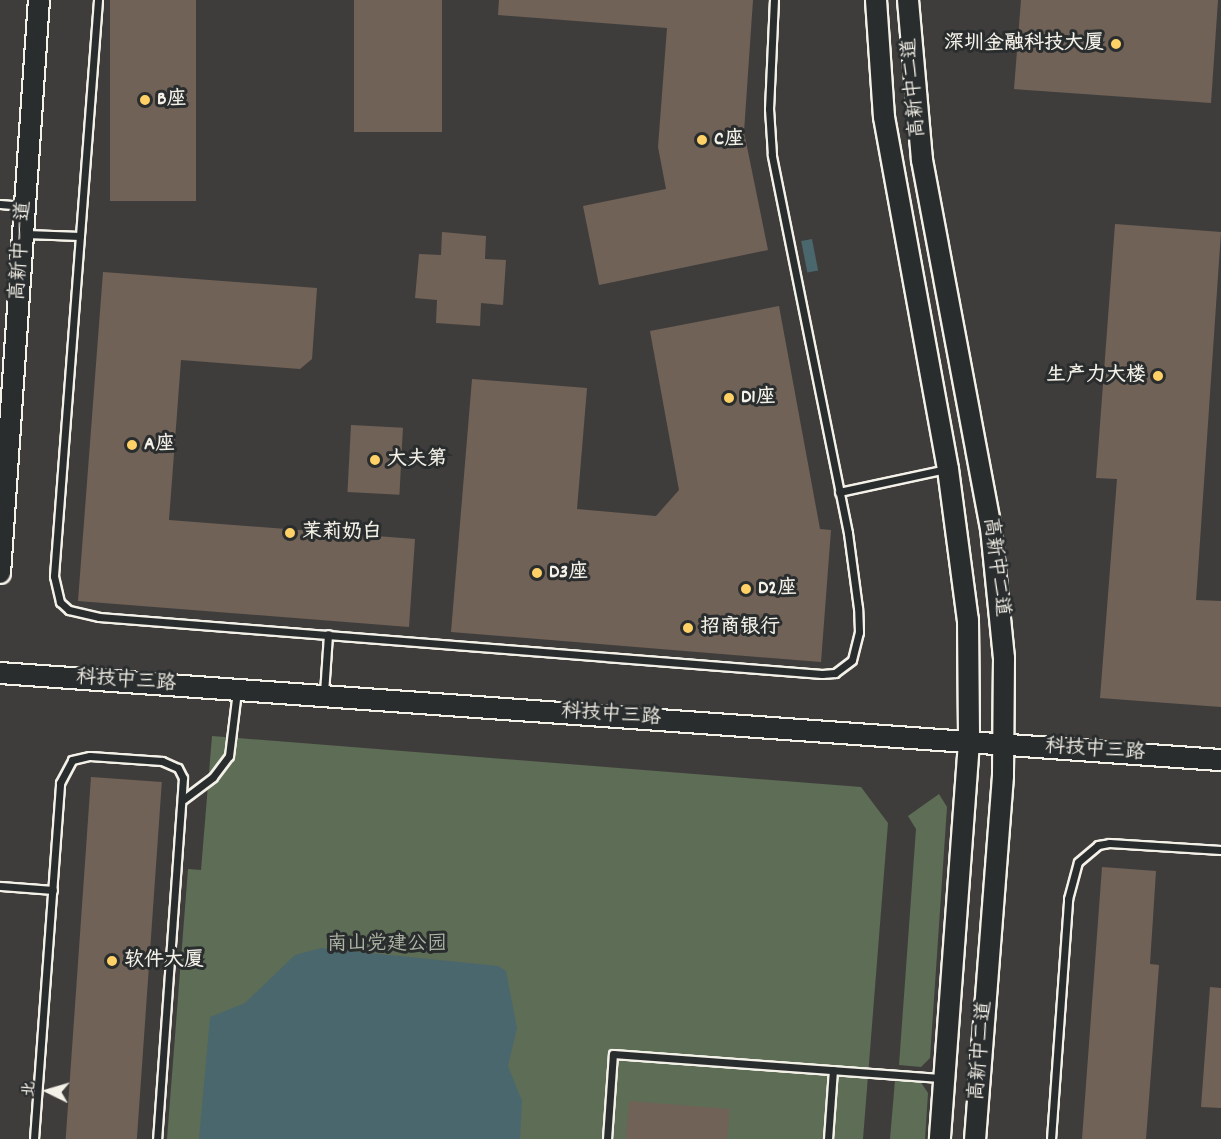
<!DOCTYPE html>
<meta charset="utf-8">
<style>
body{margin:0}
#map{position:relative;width:1221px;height:1139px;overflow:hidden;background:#3f3d3b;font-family:Dekko,"LXGW WenKai TC",sans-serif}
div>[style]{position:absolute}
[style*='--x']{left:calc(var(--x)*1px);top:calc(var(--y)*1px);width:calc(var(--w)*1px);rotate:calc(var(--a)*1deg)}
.green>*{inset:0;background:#5e6d56}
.water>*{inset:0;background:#4a676d;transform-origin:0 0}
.building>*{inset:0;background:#716258;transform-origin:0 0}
.roads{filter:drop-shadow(2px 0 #f4f1e8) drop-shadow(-2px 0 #f4f1e8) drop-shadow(0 2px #f4f1e8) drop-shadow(0 -2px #f4f1e8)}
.lane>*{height:7px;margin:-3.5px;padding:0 3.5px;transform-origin:3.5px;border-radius:3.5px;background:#2a2d2e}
.secondary>*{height:20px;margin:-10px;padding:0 10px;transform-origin:10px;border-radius:10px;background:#2a2d2e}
.dots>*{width:16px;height:16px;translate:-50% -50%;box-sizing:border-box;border:3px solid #2a2d2e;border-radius:50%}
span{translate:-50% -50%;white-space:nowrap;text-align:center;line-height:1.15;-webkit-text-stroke:6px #2a2d2e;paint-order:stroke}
.poi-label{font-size:20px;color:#f4f1e8;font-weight:700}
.right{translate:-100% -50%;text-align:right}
.left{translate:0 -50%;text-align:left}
.street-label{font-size:20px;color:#f4f1e8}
.park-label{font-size:20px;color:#b0b6a6}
.north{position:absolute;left:18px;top:1061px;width:60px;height:60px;-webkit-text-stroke:4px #2a2d2e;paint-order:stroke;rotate:275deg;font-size:16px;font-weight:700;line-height:24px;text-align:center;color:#f4f1e8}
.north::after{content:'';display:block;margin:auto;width:21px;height:27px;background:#f4f1e8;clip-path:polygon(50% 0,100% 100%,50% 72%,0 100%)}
</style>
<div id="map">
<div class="green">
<div style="clip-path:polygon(212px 736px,861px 787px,888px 823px,863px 1139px,167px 1139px,188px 869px,201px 870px)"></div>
<div style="clip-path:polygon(939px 794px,947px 807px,930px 1058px,921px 1067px,899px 1065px,916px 829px,908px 816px)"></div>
<div style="clip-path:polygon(895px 1080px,920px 1081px,928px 1093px,925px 1139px,890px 1139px)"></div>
</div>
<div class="water">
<div style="left:812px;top:239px;width:32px;height:11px;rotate:79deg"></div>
<div style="clip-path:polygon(321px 948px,498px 966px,506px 971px,517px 1028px,508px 1066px,522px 1101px,520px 1139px,199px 1139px,210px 1017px,245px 1003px,295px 955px)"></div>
</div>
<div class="building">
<div style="left:110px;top:0;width:86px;height:201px"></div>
<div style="left:354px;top:0;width:88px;height:132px"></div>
<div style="clip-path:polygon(499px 0,753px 0,744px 132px,768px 250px,599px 285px,583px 206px,666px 189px,658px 147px,667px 28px,498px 15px)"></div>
<div style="clip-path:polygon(1021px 0,1218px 0,1211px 103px,1014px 89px)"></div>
<div style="clip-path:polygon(1115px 224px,1221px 232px,1196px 600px,1221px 601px,1221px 707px,1100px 698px,1117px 479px,1096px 478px)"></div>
<div style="clip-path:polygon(442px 232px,486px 236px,485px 259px,506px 260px,503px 305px,481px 303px,480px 326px,436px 323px,437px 300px,415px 298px,419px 254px,441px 255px)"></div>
<div style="clip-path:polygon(103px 272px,317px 288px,312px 359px,300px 369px,181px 360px,169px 520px,415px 539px,409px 627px,78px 601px)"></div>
<div style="clip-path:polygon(779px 306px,820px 529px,831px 530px,821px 662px,451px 632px,472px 379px,587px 388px,577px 509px,656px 516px,679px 490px,650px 331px)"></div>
<div style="left:351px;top:425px;width:52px;height:67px;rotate:3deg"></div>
<div style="left:91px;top:777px;width:71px;height:363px;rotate:4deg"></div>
<div style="clip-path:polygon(1102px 867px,1156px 871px,1150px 964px,1159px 965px,1146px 1139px,1082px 1139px)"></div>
<div style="clip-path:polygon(1210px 987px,1221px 988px,1221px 1108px,1201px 1107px)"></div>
<div style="clip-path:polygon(629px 1101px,730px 1109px,727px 1139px,626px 1139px)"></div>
</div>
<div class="roads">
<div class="lane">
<div style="--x:98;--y:0;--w:578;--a:94.37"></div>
<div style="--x:54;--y:576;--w:27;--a:77"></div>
<div style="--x:60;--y:602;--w:12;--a:42"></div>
<div style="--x:69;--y:610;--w:31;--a:13"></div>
<div style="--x:99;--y:617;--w:725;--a:4.51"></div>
<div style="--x:822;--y:674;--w:13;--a:-4"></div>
<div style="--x:835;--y:673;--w:21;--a:-37"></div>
<div style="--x:852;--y:660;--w:29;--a:-76"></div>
<div style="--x:859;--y:632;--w:24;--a:-92"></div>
<div style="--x:858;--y:608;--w:76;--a:-97.6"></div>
<div style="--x:848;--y:533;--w:386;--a:-101.4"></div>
<div style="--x:772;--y:155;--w:46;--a:-93.7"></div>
<div style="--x:769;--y:109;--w:109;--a:-87.4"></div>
<div style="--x:0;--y:204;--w:24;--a:5"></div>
<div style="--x:26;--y:234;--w:54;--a:2.1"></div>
<div style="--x:839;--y:492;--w:109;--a:-12.1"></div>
<div style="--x:324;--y:693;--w:59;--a:-86.1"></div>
<div style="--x:184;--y:799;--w:36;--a:-37"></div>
<div style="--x:213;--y:777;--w:26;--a:-53"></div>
<div style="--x:229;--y:756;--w:65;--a:-83"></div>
<div style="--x:0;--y:886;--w:53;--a:4.3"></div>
<div style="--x:34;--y:1139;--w:357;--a:-85.8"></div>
<div style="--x:60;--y:783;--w:26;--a:-62"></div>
<div style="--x:72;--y:760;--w:18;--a:-13"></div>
<div style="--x:90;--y:756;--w:72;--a:4"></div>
<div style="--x:162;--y:761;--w:17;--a:24"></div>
<div style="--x:178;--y:768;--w:11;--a:63"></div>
<div style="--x:183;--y:778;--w:362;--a:94.1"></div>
<div style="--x:607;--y:1139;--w:85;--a:-86"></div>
<div style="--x:613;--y:1054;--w:331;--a:4.2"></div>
<div style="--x:828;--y:1139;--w:69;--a:-85.9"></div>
<div style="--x:1051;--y:1139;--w:241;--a:-85.9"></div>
<div style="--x:1068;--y:899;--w:38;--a:-75"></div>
<div style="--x:1078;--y:862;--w:26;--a:-40"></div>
<div style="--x:1098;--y:845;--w:11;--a:-10"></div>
<div style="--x:1109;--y:843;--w:112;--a:3.6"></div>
</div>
<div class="secondary">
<div style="--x:876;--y:0;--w:117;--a:86.1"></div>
<div style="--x:884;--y:117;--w:358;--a:79.7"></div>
<div style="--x:948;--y:469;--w:152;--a:82.5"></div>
<div style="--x:968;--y:620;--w:122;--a:89.5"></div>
<div style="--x:969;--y:742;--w:398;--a:94.2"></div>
<div style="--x:908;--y:0;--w:161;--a:85"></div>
<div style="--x:922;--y:160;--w:374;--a:79.4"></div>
<div style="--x:991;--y:528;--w:131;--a:84.3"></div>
<div style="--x:1004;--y:658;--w:118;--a:90.5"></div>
<div style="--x:1003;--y:776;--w:364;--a:94.4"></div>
<div style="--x:0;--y:573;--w:574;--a:-86.11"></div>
<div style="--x:0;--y:673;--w:1224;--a:4.08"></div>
</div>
</div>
<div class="dots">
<div style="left:1116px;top:44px;background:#ffd166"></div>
<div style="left:145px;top:100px;background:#ffd166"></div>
<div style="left:702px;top:140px;background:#ffd166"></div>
<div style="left:1158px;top:376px;background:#ffd166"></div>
<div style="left:729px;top:398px;background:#ffd166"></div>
<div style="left:132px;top:445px;background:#ffd166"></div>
<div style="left:375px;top:460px;background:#ffd166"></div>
<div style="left:290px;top:533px;background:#ffd166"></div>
<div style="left:537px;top:573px;background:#ffd166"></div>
<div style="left:746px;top:589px;background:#ffd166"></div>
<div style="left:688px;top:628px;background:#ffd166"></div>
<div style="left:112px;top:961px;background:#ffd166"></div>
</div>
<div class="poi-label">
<span class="right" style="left:1104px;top:44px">深圳金融科技大厦</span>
<span class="left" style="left:157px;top:100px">B座</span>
<span class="left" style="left:714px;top:140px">C座</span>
<span class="right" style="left:1146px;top:376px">生产力大楼</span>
<span class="left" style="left:741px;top:398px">D1座</span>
<span class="left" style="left:144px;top:445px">A座</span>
<span class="left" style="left:387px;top:460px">大夫第</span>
<span class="left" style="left:302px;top:533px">茉莉奶白</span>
<span class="left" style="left:549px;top:573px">D3座</span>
<span class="left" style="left:758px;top:589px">D2座</span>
<span class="left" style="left:700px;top:628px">招商银行</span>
<span class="left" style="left:124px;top:961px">软件大厦</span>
</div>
<div class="street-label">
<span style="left:915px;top:88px;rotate:-95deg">高新中二道</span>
<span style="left:22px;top:251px;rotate:-86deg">高新中一道</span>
<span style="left:995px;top:567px;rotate:83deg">高新中二道</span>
<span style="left:126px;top:682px;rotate:4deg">科技中三路</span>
<span style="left:611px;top:716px;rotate:4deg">科技中三路</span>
<span style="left:1095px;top:751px;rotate:4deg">科技中三路</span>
<span style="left:982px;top:1051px;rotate:-85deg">高新中二道</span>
</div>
<div class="park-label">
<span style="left:387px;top:945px">南山党建公园</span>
</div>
<div class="north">北</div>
</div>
